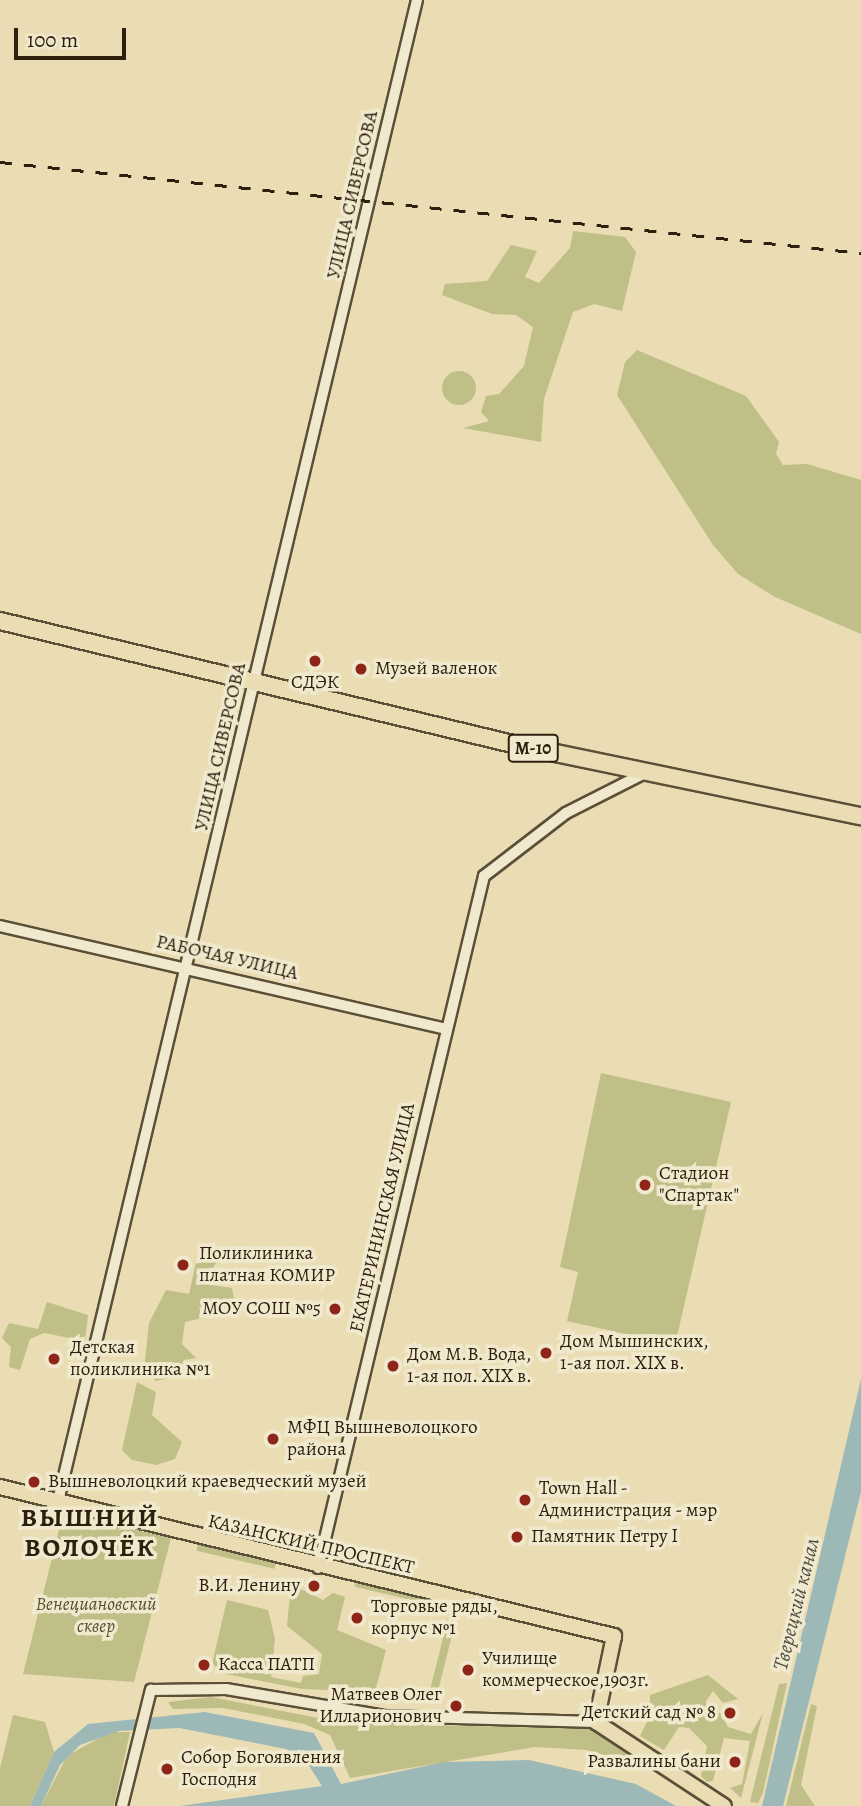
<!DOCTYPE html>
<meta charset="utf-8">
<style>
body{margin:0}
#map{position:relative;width:861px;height:1806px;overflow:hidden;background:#eaddb4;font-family:Alegreya,serif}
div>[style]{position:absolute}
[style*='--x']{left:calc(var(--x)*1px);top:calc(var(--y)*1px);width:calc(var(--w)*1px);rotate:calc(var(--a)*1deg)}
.green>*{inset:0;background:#bfbf87;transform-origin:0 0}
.round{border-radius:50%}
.water>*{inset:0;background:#9cb9b8}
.roads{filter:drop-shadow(2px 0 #5c4f38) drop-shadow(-2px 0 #5c4f38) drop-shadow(0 2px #5c4f38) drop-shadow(0 -2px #5c4f38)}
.minor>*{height:10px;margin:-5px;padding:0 5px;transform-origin:5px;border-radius:5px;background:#f1e9ce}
.major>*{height:14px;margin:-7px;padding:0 7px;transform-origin:7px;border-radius:7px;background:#eaddb4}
.highway>*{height:16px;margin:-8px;padding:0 8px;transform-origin:8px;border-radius:8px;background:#eaddb4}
.rail>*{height:2.5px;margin-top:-1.25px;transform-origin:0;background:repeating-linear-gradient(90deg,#2d200f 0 12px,transparent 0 24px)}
.dots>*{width:19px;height:19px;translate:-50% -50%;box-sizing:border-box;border:4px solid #f1e9ce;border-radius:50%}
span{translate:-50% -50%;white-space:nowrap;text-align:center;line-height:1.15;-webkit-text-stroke:7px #f1e9ce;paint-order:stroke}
.shield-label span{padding:2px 5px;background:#f1e9ce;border:2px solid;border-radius:5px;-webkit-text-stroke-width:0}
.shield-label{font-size:18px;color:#2d200f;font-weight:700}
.street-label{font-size:19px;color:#2d200f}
.poi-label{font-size:19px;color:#2d200f}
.left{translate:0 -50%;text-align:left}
.right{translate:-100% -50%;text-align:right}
.park-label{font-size:19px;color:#595033;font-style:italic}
.water-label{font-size:21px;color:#4e4e42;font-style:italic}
.district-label{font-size:26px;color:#2d200f;font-weight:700;letter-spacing:2px}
.scale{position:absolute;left:14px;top:28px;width:112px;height:32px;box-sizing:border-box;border:4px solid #2d200f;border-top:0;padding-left:9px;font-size:21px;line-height:24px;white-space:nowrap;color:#2d200f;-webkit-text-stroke:5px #f1e9ce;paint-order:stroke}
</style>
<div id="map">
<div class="green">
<div style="clip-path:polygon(573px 231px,625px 237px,636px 252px,622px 311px,594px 304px,573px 312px,544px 399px,541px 442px,463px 428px,489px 421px,481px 412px,486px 396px,499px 394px,524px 366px,533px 327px,516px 315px,492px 314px,442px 295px,445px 284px,487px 281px,511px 245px,537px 251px,525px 277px,539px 283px,570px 248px)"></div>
<div style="clip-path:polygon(637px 350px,746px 396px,779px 442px,776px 454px,783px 465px,807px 464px,861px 480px,861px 634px,775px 597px,738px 574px,713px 545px,617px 395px,625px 362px)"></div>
<div class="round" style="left:442px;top:371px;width:34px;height:34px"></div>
<div style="clip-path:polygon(601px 1073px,731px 1102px,675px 1345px,567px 1321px,578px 1272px,560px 1267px)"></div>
<div style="clip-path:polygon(197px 1258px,218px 1260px,207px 1277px,211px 1285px,232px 1288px,234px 1298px,230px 1308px,199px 1307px,203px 1318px,185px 1322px,182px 1344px,196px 1358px,184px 1360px,175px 1377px,155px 1381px,145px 1361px,149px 1323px,166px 1290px,189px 1294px)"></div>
<div style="clip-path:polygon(47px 1302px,88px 1315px,85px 1341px,44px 1333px,30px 1339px,20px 1370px,9px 1367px,11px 1347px,2px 1338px,9px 1323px,38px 1329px)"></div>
<div style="clip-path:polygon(137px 1382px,156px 1392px,152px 1415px,182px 1442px,175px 1459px,156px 1465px,132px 1460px,122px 1450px)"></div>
<div style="clip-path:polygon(74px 1516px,171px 1538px,134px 1682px,23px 1674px,61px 1522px)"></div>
<div style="left:198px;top:1544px;width:80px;height:7px;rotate:13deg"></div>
<div style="left:356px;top:1581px;width:87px;height:6px;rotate:13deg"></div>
<div style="clip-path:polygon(291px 1584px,323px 1600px,333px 1593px,345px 1597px,337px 1630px,386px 1650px,375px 1692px,302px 1689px,226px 1674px,212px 1664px,227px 1600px,268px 1610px,275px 1639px,271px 1677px,301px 1683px,303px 1676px,319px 1674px,322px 1654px,287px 1626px)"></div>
<div style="left:448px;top:1618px;width:8px;height:83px;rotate:14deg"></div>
<div style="clip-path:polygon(708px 1675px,738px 1699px,723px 1703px,713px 1691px,706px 1701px,706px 1711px,721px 1713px,728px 1727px,751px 1734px,763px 1713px,741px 1798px,730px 1788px,742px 1784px,750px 1741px,724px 1738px,713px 1781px,707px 1782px,701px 1776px,707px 1746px,689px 1728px,679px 1727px,664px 1750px,640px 1736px,650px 1716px,650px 1695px)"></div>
<div style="clip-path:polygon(787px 1683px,763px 1793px,758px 1803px,750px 1802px,779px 1684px)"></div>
<div style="clip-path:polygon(211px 1697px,344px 1723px,597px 1729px,648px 1762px,646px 1767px,586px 1750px,535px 1747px,350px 1778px,330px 1735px,304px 1724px,223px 1708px,173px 1709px,168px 1702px)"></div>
<div style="clip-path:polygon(811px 1704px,817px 1706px,801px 1785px,815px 1806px,786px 1806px)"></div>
<div style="clip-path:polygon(13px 1715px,45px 1722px,54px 1752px,30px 1806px,0 1806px,0 1768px)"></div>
<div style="clip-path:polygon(110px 1732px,130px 1732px,114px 1806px,41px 1806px,67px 1756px)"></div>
</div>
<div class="water">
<div style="clip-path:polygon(861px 1379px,861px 1492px,783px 1806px,762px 1806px)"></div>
<div style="clip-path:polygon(205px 1712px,314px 1733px,341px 1784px,444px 1762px,529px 1760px,636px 1784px,676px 1806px,180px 1806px,322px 1786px,304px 1758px,286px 1749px,179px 1728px,119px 1731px,80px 1745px,60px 1765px,41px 1806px,30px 1806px,54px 1752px,88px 1724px)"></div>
</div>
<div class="roads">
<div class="minor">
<div style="--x:0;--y:926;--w:457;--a:13"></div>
<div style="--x:58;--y:1501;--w:1543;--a:-76.55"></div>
<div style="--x:318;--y:1568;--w:712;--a:-76.51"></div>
<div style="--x:484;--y:876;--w:103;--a:-37.5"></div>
<div style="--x:566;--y:813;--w:89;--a:-26.9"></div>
<div style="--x:122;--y:1806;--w:120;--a:-76"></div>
<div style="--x:151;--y:1690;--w:75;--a:-0.8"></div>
<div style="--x:226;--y:1689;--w:161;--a:9.6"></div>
<div style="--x:385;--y:1716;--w:211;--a:1.6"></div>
</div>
<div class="major">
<div style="--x:0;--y:1487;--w:632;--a:13.64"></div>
<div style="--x:614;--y:1636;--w:88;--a:101.8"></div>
<div style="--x:596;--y:1722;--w:153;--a:33.3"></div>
</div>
<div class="highway">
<div style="--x:0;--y:621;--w:532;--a:13.49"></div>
<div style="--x:517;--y:745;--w:351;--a:11.7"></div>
</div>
</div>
<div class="rail">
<div style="--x:0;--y:162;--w:866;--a:6.03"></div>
</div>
<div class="dots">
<div style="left:315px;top:661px;background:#8f2418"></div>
<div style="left:361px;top:669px;background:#8f2418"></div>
<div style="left:645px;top:1185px;background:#8f2418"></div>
<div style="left:183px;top:1265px;background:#8f2418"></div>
<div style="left:335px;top:1309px;background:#8f2418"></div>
<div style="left:546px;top:1353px;background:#8f2418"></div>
<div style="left:54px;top:1359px;background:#8f2418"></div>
<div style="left:393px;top:1366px;background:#8f2418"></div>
<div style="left:273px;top:1439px;background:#8f2418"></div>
<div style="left:34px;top:1482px;background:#8f2418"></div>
<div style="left:525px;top:1500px;background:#8f2418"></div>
<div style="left:517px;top:1537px;background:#8f2418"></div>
<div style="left:314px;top:1586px;background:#8f2418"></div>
<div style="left:357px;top:1618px;background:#8f2418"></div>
<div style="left:204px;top:1665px;background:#8f2418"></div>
<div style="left:468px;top:1670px;background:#8f2418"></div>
<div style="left:456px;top:1706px;background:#8f2418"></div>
<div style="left:730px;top:1713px;background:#8f2418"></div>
<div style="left:735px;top:1762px;background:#8f2418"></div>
<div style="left:167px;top:1769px;background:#8f2418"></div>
</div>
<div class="shield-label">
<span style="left:533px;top:748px">М-10</span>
</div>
<div class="street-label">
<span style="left:353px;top:195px;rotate:-77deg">УЛИЦА СИВЕРСОВА</span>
<span style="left:221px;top:747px;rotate:-77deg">УЛИЦА СИВЕРСОВА</span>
<span style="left:227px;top:958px;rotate:13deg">РАБОЧАЯ УЛИЦА</span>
<span style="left:383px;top:1218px;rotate:-77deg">ЕКАТЕРИНИНСКАЯ УЛИЦА</span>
<span style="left:311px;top:1545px;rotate:13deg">КАЗАНСКИЙ ПРОСПЕКТ</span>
</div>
<div class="poi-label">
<span class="left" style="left:375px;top:669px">Музей валенок</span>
<span style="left:315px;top:683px">СДЭК</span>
<span class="left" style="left:659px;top:1185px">Стадион<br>"Спартак"</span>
<span class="left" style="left:199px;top:1265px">Поликлиника<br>платная КОМИР</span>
<span class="right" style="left:321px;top:1309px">МОУ СОШ №5</span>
<span class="left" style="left:560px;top:1353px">Дом Мышинских,<br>1-ая пол. XIX в.</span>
<span class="left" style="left:70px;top:1359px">Детская<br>поликлиника №1</span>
<span class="left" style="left:407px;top:1366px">Дом М.В. Вода,<br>1-ая пол. XIX в.</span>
<span class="left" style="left:287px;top:1439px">МФЦ Вышневолоцкого<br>района</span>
<span class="left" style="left:48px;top:1482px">Вышневолоцкий краеведческий музей</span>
<span class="left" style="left:539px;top:1500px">Town Hall -<br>Администрация - мэр</span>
<span class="left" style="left:531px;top:1537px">Памятник Петру I</span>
<span class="right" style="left:300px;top:1586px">В.И. Ленину</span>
<span class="left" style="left:371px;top:1618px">Торговые ряды,<br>корпус №1</span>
<span class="left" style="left:482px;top:1670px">Училище<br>коммерческое,1903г.</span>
<span class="left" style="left:218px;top:1665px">Касса ПАТП</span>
<span class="right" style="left:442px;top:1706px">Матвеев Олег<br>Илларионович</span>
<span class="right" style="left:716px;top:1713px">Детский сад № 8</span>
<span class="left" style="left:181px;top:1769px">Собор Богоявления<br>Господня</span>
<span class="right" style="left:721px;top:1762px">Развалины бани</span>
</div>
<div class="park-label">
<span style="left:96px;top:1616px">Венециановский<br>сквер</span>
</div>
<div class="water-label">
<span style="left:796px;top:1604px;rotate:-76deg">Тверецкий канал</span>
</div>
<div class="district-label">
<span style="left:90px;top:1533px">ВЫШНИЙ<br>ВОЛОЧЁК</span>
</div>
<div class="scale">100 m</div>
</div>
